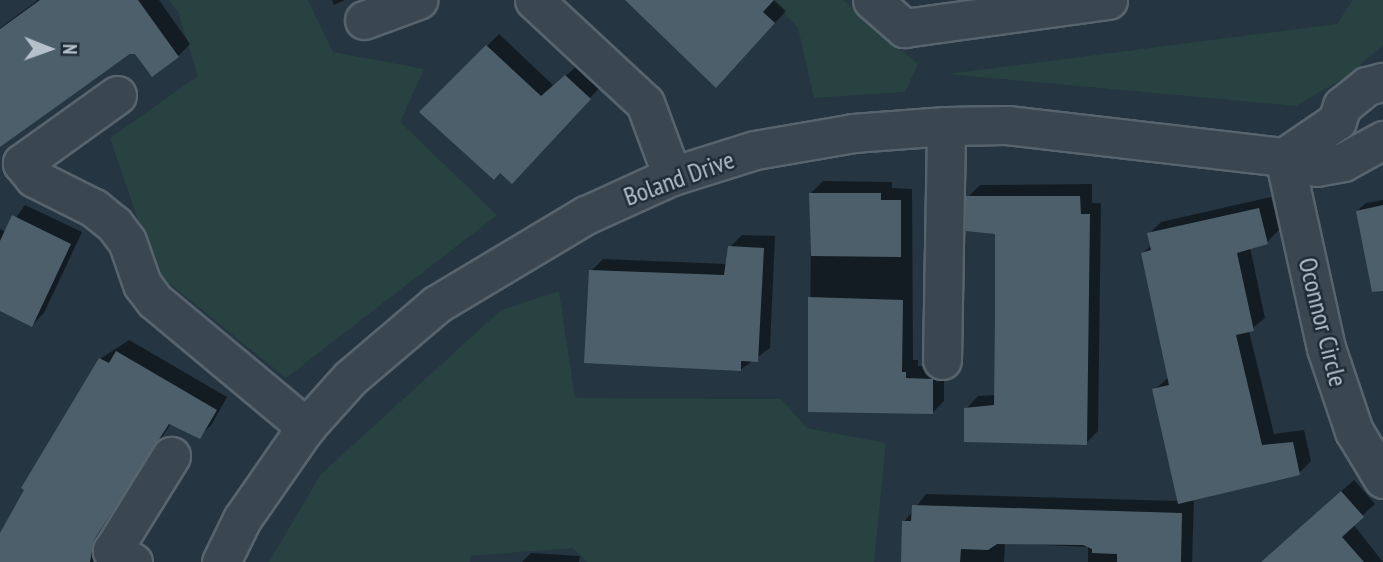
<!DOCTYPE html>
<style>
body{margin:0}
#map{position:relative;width:1383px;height:562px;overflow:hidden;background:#253541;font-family:"PT Sans Narrow",sans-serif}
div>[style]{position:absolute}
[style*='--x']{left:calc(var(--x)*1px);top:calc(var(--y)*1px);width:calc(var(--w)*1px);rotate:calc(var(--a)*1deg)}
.green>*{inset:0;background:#274240}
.shadow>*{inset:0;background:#0007}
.building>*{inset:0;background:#4e5f6c}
.roads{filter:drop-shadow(2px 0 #57646e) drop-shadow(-2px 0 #57646e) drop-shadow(0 2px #57646e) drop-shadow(0 -2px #57646e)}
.minor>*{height:37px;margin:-18.5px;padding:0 18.5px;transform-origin:18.5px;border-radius:18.5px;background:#3a4750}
span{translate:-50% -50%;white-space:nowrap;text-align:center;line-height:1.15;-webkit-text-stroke:5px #1e2c36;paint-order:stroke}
.street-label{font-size:26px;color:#b6c1cb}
.north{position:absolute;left:14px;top:14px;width:70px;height:70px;-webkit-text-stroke:5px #1e2c36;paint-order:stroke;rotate:91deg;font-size:19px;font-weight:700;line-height:28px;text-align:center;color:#b6c1cb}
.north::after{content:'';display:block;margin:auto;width:24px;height:32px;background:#b6c1cb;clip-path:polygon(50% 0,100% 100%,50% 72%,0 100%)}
</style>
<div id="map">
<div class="green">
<div style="clip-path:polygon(169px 0,308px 0,333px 52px,424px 69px,400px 122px,497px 215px,286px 378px,156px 273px,110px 138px,198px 76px,178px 12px)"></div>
<div style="clip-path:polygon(772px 0,843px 0,918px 64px,905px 92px,814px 98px,798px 28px)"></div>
<div style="clip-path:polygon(1353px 0,1383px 0,1383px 45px,1349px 75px,1296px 106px,947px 74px,1337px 24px)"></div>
<div style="clip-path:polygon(559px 291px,575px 398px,781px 399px,807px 428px,886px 443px,874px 562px,587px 562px,573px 548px,470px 556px,470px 562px,269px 562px,321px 474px,501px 310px)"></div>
</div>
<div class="shadow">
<div style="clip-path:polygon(38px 0,159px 0,190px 44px,178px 56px,135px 51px,0 145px,0 28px)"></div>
<div style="clip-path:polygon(332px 0,345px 0,334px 5px)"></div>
<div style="clip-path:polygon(626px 0,774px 0,786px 11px,728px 74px)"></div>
<div style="clip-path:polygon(499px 34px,554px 86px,578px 65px,601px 86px,524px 170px,421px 112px)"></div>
<div style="clip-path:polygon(823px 181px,892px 182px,892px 188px,912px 189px,913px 360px,918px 360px,918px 366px,944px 367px,944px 401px,932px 413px,810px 410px,811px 193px)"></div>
<div style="clip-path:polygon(1092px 184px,1092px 203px,1101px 203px,1098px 431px,1086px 443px,966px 409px,978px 396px,996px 395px,997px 232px,968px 197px,980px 185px)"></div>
<div style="clip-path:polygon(1271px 197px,1279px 230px,1267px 242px,1250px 247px,1265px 318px,1249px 331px,1274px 434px,1304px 430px,1311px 461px,1299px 473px,1186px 501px,1194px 501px,1192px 562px,1088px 562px,1088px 547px,1005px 543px,1004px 562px,902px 562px,904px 522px,926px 494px,1179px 501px,1154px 390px,1169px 377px,1143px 253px,1152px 245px,1149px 234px,1161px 222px)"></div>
<div style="clip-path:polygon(1383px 200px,1383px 290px,1374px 292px,1357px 211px,1366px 203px)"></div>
<div style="clip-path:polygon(25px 205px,82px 232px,44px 313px,32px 325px,0 311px,0 229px,6px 232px)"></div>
<div style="clip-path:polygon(742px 235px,775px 236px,770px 348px,740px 370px,591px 271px,603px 259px,727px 264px,730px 247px)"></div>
<div style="clip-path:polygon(129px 340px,227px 397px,212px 424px,200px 436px,171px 423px,105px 526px,96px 562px,0 562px,0 537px,100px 359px)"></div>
<div style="clip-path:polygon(1354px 480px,1375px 504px,1353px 524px,1383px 562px,1262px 562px)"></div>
<div style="clip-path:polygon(531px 553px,580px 556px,579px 562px,522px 562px)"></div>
</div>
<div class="building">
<div style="clip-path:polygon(40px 0,138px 0,179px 57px,152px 77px,135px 54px,130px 54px,0 147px,0 29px)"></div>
<div style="clip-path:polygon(625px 0,774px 0,763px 12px,775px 23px,716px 88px)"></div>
<div style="clip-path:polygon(486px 45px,541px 96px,565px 75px,591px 99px,512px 184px,500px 173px,494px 180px,419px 112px)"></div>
<div style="clip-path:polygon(809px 193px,881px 193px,881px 200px,901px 200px,901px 257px,811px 256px)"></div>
<div style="clip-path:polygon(966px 196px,1080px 196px,1081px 214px,1090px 214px,1087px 445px,964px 442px,964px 408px,994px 405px,995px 315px,995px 234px,966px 231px)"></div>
<div style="clip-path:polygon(1383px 205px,1383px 291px,1372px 292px,1356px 211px)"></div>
<div style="clip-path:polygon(1259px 208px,1268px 244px,1237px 253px,1254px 331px,1236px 335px,1262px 445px,1293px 442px,1300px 475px,1178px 504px,1152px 389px,1169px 385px,1141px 253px,1151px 250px,1147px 233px)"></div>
<div style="clip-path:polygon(12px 215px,71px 244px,32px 327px,0 311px,0 241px)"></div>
<div style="clip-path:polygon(728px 246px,764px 248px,758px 362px,741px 361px,741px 371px,584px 363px,589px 270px,724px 275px)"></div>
<div style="clip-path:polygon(808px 297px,903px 300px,902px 372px,906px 372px,906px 378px,933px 379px,933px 414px,808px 412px)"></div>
<div style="clip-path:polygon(116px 351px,217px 410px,200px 439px,169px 424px,94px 540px,90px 562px,0 562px,0 533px,24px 490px,21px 488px,99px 358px,109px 363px)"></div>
<div style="clip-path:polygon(1341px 491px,1364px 517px,1342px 537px,1364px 562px,1261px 562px)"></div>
<div style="clip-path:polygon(912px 505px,1182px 513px,1181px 562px,1117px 562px,1117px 554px,1092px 553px,1092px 549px,1083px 545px,997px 544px,988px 550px,961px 549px,960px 562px,901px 562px,902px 521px,911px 521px)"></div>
</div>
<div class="roads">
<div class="minor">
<div style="--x:534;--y:0;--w:151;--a:42.9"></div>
<div style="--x:645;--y:103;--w:78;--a:69.7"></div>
<div style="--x:872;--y:0;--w:43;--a:41.2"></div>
<div style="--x:904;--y:28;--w:206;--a:-7.8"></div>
<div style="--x:364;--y:20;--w:58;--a:-20.3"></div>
<div style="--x:117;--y:95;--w:117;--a:144.4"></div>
<div style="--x:22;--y:163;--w:19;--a:51"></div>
<div style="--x:34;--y:178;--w:67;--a:26.6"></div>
<div style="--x:94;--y:208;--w:26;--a:39"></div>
<div style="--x:114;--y:224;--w:21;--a:53"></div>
<div style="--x:127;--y:241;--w:46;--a:70.8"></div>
<div style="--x:142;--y:284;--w:21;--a:53"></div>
<div style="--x:155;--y:301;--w:197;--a:39.8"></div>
<div style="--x:1284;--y:157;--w:196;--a:77.6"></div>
<div style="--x:1326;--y:348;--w:88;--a:71.4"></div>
<div style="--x:1354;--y:431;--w:56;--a:58.9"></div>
<div style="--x:1284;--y:157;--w:64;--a:-34.2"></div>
<div style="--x:1337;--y:121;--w:16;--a:-72"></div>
<div style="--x:1342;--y:106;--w:32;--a:-39"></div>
<div style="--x:1367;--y:86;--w:16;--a:-15"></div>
<div style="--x:942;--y:360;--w:234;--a:-89"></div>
<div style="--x:133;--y:562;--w:24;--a:-152"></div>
<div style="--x:112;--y:551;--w:112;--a:-58.2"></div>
<div style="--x:221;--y:562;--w:48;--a:-64"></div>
<div style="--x:242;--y:519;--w:112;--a:-55.2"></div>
<div style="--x:306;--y:427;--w:66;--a:-48.1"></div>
<div style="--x:350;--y:378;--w:114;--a:-40.4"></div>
<div style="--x:437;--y:304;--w:174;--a:-30.9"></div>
<div style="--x:586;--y:215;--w:94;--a:-24.4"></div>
<div style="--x:672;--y:176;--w:87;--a:-17.4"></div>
<div style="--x:755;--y:150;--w:99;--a:-9.8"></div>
<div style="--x:853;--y:133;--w:93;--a:-4.3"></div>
<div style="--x:946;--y:126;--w:61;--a:-0.9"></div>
<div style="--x:1007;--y:125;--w:279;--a:6.6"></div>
<div style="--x:1284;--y:157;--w:34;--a:17"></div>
<div style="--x:1316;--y:167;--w:27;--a:-10"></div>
<div style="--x:1343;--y:162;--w:46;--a:-28.8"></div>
</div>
</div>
<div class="street-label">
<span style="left:679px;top:178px;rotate:-20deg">Boland Drive</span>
<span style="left:1323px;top:322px;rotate:76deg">Oconnor Circle</span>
</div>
<div class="north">N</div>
</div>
